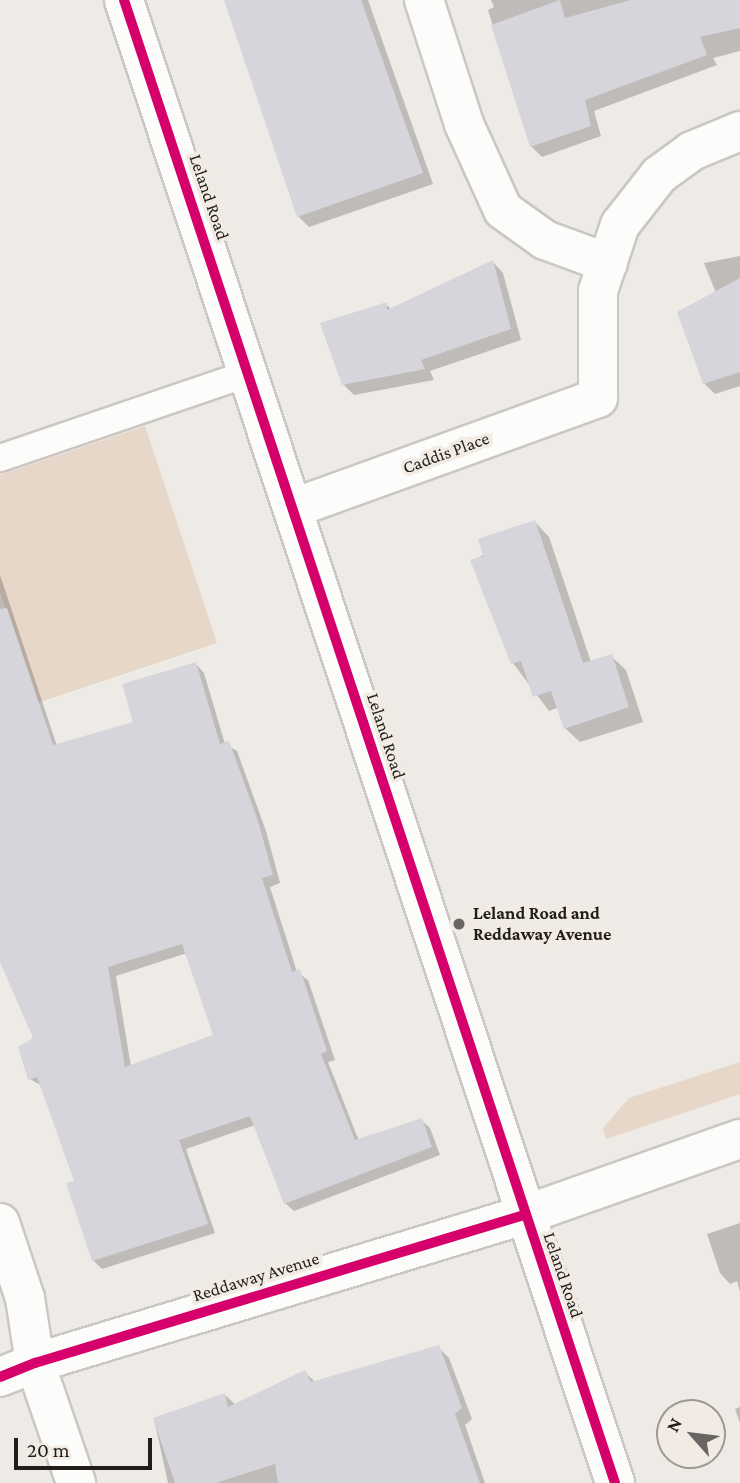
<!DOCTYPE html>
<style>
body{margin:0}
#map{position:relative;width:740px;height:1483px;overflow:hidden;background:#eeeae6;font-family:"Crimson Pro",serif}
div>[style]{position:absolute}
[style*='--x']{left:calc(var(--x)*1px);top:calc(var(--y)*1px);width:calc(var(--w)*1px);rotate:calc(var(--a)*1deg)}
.green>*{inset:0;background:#e6d7c8}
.shadow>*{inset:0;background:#0003}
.building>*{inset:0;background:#d6d5db}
.roads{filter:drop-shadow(2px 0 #cac7c4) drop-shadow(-2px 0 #cac7c4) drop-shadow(0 2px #cac7c4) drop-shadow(0 -2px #cac7c4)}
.lane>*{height:26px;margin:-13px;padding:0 13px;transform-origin:13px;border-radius:13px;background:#fcfcfb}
.street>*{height:38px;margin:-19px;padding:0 19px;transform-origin:19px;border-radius:19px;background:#fcfcfb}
.secondary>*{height:38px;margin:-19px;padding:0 19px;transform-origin:19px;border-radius:19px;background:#fcfcfb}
.cycleway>*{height:10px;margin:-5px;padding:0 5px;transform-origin:5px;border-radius:5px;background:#d6006c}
.dots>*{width:19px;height:19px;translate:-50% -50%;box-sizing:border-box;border:4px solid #f1ebe3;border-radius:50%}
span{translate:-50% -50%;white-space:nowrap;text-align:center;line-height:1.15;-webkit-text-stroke:7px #f1ebe3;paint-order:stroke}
.street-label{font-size:18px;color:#201d1b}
.poi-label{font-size:18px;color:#201d1b;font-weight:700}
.left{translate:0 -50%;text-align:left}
.north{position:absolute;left:656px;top:1399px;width:70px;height:70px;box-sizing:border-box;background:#f1ebe3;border:2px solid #9d9993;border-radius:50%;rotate:298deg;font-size:19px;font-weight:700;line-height:28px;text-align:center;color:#201d1b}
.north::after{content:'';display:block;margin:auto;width:24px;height:32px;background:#686562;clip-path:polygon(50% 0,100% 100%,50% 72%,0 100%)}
.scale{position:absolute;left:14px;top:1438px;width:138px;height:32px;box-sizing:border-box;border:4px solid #201d1b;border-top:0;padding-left:9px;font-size:21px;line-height:24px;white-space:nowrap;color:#201d1b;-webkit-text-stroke:5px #f1ebe3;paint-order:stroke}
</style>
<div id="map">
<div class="green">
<div style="clip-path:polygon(145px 426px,217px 643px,37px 703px,0 592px,0 475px)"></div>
<div style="clip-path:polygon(740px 1062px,740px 1094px,606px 1139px,603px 1128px,629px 1098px)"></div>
</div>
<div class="shadow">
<div style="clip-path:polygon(226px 0,368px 0,433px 184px,309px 227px,298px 216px)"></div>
<div style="clip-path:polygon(491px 0,740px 0,740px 51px,713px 58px,717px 65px,594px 111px,601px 136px,542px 157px,531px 146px,488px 10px,494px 7px)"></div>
<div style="clip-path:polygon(740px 256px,740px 386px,715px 394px,704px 383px,716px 293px,704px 263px)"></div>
<div style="clip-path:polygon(493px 262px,503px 273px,521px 340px,430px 371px,434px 380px,354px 395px,343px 384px,386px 304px,392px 310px)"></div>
<div style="clip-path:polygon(535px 522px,549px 537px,591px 662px,611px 656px,626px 670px,643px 722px,580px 742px,565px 728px,559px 707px,549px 711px,513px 663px,473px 561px)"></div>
<div style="clip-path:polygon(evenodd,0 575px,57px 746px,135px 723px,196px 664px,204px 673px,225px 744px,237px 751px,266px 831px,280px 883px,270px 887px,297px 972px,308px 980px,335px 1060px,328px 1062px,359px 1141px,421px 1120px,430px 1128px,440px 1155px,294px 1211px,285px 1203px,255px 1125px,186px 1149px,215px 1233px,102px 1269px,93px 1260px,76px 1182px,42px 1086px,30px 1079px,36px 1039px,0 958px,0 575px,187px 953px,215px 1036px,131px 1067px,116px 976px,187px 953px)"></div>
<div style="clip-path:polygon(740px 1223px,740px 1292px,737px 1281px,730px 1284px,720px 1273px,707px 1234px)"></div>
<div style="clip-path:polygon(438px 1347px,449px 1358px,472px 1419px,465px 1425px,485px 1483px,168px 1483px,154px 1419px,225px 1395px,236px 1405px,305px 1372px,315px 1382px)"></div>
<div style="clip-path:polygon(740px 1407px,740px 1423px,735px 1409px)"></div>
</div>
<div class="building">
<div style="clip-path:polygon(224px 0,361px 0,423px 173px,297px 217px)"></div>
<div style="clip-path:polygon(560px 0,565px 18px,631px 0,740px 0,740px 28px,700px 37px,707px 55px,585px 100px,591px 126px,530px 147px,491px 25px)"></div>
<div style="clip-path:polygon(493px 260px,511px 329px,421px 360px,425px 369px,342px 385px,320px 323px,387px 302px,387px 310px)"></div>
<div style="clip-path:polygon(740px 278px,740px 372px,703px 384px,677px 312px)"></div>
<div style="clip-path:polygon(535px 520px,583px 663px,612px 654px,629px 707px,564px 729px,551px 691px,533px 697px,521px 661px,511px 664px,470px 560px,483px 556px,478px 539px)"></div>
<div style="clip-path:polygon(evenodd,7px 608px,53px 745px,133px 722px,122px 684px,196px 662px,220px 744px,229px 741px,258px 821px,273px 875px,262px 878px,292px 972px,300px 969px,327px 1051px,321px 1054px,355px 1140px,422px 1118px,432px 1147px,284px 1204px,250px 1116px,179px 1140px,208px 1224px,92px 1261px,66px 1183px,74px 1181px,37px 1077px,28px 1080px,18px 1047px,33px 1038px,0 962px,0 609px,7px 608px,182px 944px,213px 1035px,125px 1067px,108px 967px,182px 944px)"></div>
<div style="clip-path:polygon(439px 1345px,462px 1408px,455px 1414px,480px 1483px,278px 1483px,275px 1464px,216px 1483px,175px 1483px,153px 1418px,225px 1393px,228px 1407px,305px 1370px,311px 1382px)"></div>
</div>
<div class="roads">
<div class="lane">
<div style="--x:0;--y:458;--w:263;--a:-18.8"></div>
</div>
<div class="street">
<div style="--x:424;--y:0;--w:130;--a:72.1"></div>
<div style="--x:464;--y:124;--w:94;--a:65.6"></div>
<div style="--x:503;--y:210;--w:52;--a:35.5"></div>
<div style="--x:545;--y:240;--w:67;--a:20.1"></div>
<div style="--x:294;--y:508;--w:323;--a:-19.9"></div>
<div style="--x:598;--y:398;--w:107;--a:-90"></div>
<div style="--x:598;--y:291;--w:70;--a:-71.6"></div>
<div style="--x:620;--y:225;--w:63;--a:-52"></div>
<div style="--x:659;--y:175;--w:41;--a:-36"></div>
<div style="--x:692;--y:151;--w:52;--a:-22.6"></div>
<div style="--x:0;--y:1223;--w:79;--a:71.6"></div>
<div style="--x:25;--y:1298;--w:66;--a:81.3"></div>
<div style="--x:35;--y:1363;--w:127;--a:71.1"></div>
<div style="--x:0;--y:1377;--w:38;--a:-22"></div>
<div style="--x:35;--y:1363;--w:511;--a:-16.84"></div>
<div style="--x:524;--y:1215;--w:229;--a:-19.4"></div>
</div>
<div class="secondary">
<div style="--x:124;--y:0;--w:1562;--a:71.68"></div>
</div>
</div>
<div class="cycleway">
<div style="--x:124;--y:0;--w:1562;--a:71.68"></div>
<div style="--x:0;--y:1377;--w:38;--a:-22"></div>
<div style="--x:35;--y:1363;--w:511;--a:-16.84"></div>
</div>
<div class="dots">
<div style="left:459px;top:924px;background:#686562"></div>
</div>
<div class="street-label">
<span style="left:209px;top:197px;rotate:71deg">Leland Road</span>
<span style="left:446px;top:453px;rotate:-20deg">Caddis Place</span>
<span style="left:386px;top:736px;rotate:72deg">Leland Road</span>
<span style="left:563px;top:1275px;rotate:71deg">Leland Road</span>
<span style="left:256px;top:1277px;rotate:-17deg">Reddaway Avenue</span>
</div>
<div class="poi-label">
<span class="left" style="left:473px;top:924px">Leland Road and<br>Reddaway Avenue</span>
</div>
<div class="north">N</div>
<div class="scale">20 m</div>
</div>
